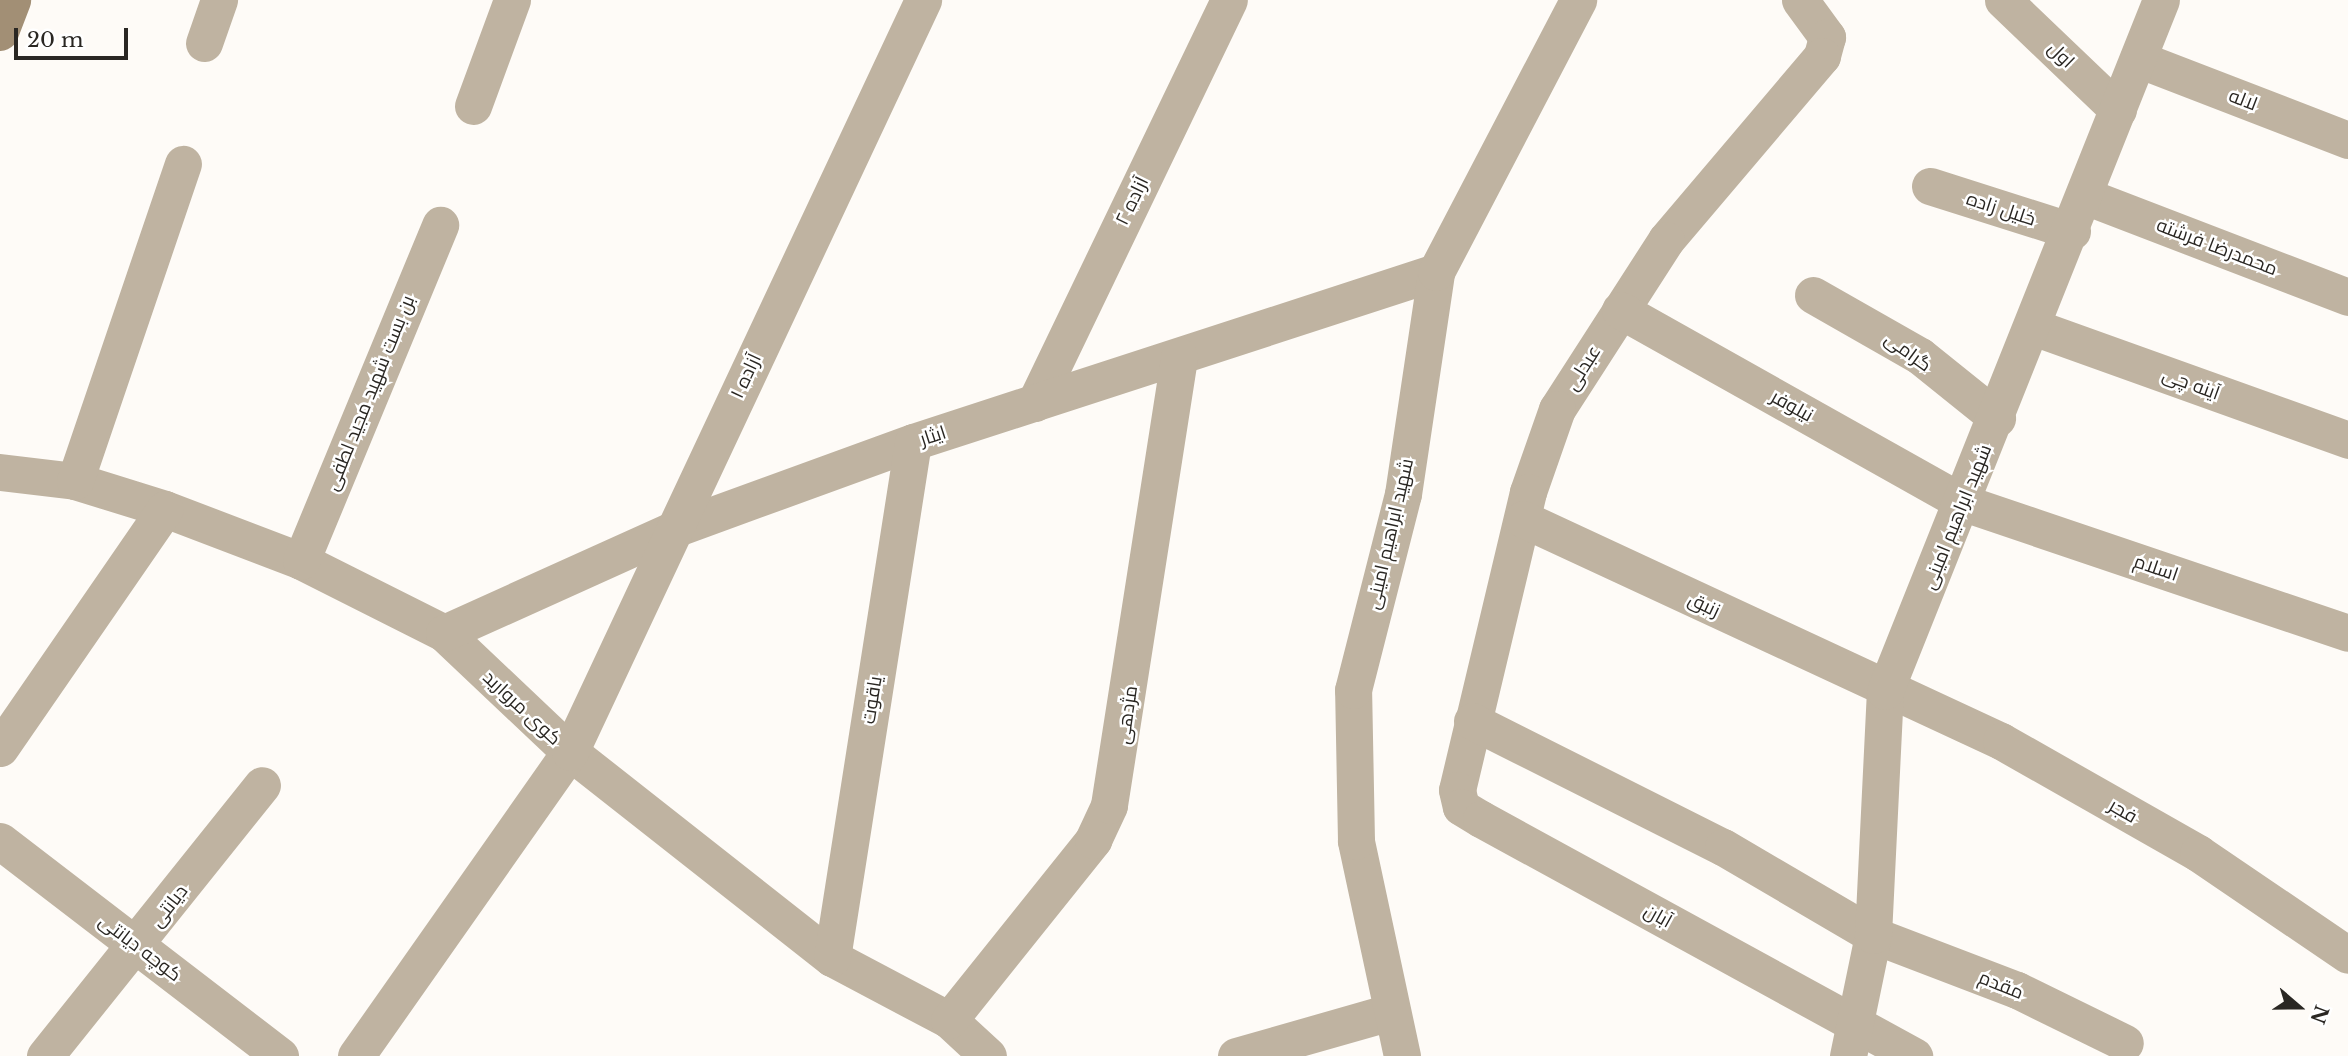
<!DOCTYPE html>
<meta charset="utf-8">
<style>
body{margin:0}
#map{position:relative;width:2348px;height:1056px;overflow:hidden;background:#fefbf7;font-family:"Libre Baskerville",Cairo,serif}
div>[style]{position:absolute}
[style*='--x']{left:calc(var(--x)*1px);top:calc(var(--y)*1px);width:calc(var(--w)*1px);rotate:calc(var(--a)*1deg)}
.minor>*{height:37px;margin:-18.5px;padding:0 18.5px;transform-origin:18.5px;border-radius:18.5px;background:#bfb3a1}
.secondary>*{height:38px;margin:-19px;padding:0 19px;transform-origin:19px;border-radius:19px;background:#a28f75}
span{translate:-50% -50%;white-space:nowrap;text-align:center;line-height:1.15;-webkit-text-stroke:5px #fff;paint-order:stroke}
.street-label{font-size:19px;color:#2a2723}
.north{position:absolute;left:2264px;top:972px;width:70px;height:70px;-webkit-text-stroke:5px #fff;paint-order:stroke;rotate:110deg;font-size:19px;font-weight:700;line-height:28px;text-align:center;color:#2a2723}
.north::after{content:'';display:block;margin:auto;width:24px;height:32px;background:#2a2723;clip-path:polygon(50% 0,100% 100%,50% 72%,0 100%)}
.scale{position:absolute;left:14px;top:28px;width:114px;height:32px;box-sizing:border-box;border:4px solid #2a2723;border-top:0;padding-left:9px;font-size:21px;line-height:24px;white-space:nowrap;color:#2a2723;-webkit-text-stroke:5px #fff;paint-order:stroke}
</style>
<div id="map">
<div class="minor">
<div style="--x:1800;--y:0;--w:46;--a:53.9"></div>
<div style="--x:1827;--y:37;--w:20;--a:105"></div>
<div style="--x:1822;--y:56;--w:241;--a:130.3"></div>
<div style="--x:1666;--y:240;--w:201;--a:122.8"></div>
<div style="--x:1557;--y:409;--w:88;--a:109.3"></div>
<div style="--x:1528;--y:492;--w:306;--a:103.4"></div>
<div style="--x:1457;--y:790;--w:17;--a:77"></div>
<div style="--x:1461;--y:807;--w:23;--a:31"></div>
<div style="--x:1481;--y:819;--w:494;--a:28.7"></div>
<div style="--x:2003;--y:0;--w:159;--a:43.7"></div>
<div style="--x:204;--y:43;--w:46;--a:-70.8"></div>
<div style="--x:2138;--y:59;--w:225;--a:21.1"></div>
<div style="--x:473;--y:106;--w:113;--a:-69.8"></div>
<div style="--x:1930;--y:186;--w:149;--a:17.6"></div>
<div style="--x:2085;--y:196;--w:282;--a:21"></div>
<div style="--x:1813;--y:295;--w:123;--a:29.7"></div>
<div style="--x:1920;--y:356;--w:99;--a:38.8"></div>
<div style="--x:1620;--y:310;--w:394;--a:29.3"></div>
<div style="--x:1964;--y:503;--w:405;--a:18.7"></div>
<div style="--x:2033;--y:327;--w:335;--a:19.7"></div>
<div style="--x:1035;--y:403;--w:447;--a:-64.3"></div>
<div style="--x:0;--y:472;--w:76;--a:6.8"></div>
<div style="--x:75;--y:481;--w:94;--a:17.3"></div>
<div style="--x:165;--y:509;--w:146;--a:20.9"></div>
<div style="--x:301;--y:561;--w:160;--a:26.7"></div>
<div style="--x:444;--y:633;--w:173;--a:43.4"></div>
<div style="--x:570;--y:752;--w:333;--a:38.2"></div>
<div style="--x:832;--y:958;--w:132;--a:27.9"></div>
<div style="--x:949;--y:1020;--w:53;--a:42.7"></div>
<div style="--x:75;--y:481;--w:335;--a:-71.2"></div>
<div style="--x:1523;--y:519;--w:527;--a:24.91"></div>
<div style="--x:2001;--y:741;--w:227;--a:29.6"></div>
<div style="--x:2198;--y:853;--w:181;--a:34.2"></div>
<div style="--x:301;--y:561;--w:364;--a:-67.5"></div>
<div style="--x:444;--y:633;--w:252;--a:-24.3"></div>
<div style="--x:674;--y:529;--w:254;--a:-20"></div>
<div style="--x:913;--y:442;--w:550;--a:-18.01"></div>
<div style="--x:1472;--y:721;--w:281;--a:26.7"></div>
<div style="--x:1723;--y:847;--w:174;--a:30.4"></div>
<div style="--x:1873;--y:935;--w:154;--a:20.9"></div>
<div style="--x:2017;--y:990;--w:120;--a:26.1"></div>
<div style="--x:0;--y:748;--w:290;--a:-55.4"></div>
<div style="--x:0;--y:841;--w:353;--a:37.5"></div>
<div style="--x:832;--y:958;--w:522;--a:-81.08"></div>
<div style="--x:949;--y:1020;--w:231;--a:-51.3"></div>
<div style="--x:1093;--y:840;--w:38;--a:-65"></div>
<div style="--x:1109;--y:805;--w:454;--a:-81.1"></div>
<div style="--x:45;--y:1056;--w:347;--a:-51.3"></div>
<div style="--x:356;--y:1056;--w:372;--a:-54.9"></div>
<div style="--x:570;--y:752;--w:831;--a:-64.85"></div>
<div style="--x:1236;--y:1056;--w:160;--a:-15.9"></div>
<div style="--x:1402;--y:1056;--w:220;--a:-102.1"></div>
<div style="--x:1356;--y:841;--w:151;--a:-91.1"></div>
<div style="--x:1353;--y:690;--w:202;--a:-75.7"></div>
<div style="--x:1403;--y:494;--w:224;--a:-81.5"></div>
<div style="--x:1436;--y:272;--w:307;--a:-62.4"></div>
<div style="--x:1848;--y:1056;--w:124;--a:-78.3"></div>
<div style="--x:1873;--y:935;--w:244;--a:-87.2"></div>
<div style="--x:1885;--y:691;--w:744;--a:-68.23"></div>
</div>
<div class="secondary">
<div style="--x:0;--y:32;--w:34;--a:-69"></div>
</div>
<div class="street-label">
<span style="left:2061px;top:55px;rotate:44deg">اول</span>
<span style="left:2243px;top:100px;rotate:21deg">لاله</span>
<span style="left:1132px;top:201px;rotate:-64deg">آزاده ۲</span>
<span style="left:2001px;top:209px;rotate:18deg">خلیل زاده</span>
<span style="left:2217px;top:247px;rotate:21deg">محمدرضا فرشته</span>
<span style="left:1908px;top:352px;rotate:36deg">گرامی</span>
<span style="left:1583px;top:368px;rotate:-58deg">عبدلی</span>
<span style="left:746px;top:376px;rotate:-65deg">آزاده ۱</span>
<span style="left:2191px;top:384px;rotate:20deg">آینه چی</span>
<span style="left:370px;top:393px;rotate:-68deg">بن بست شهید مجید لطفی</span>
<span style="left:1792px;top:406px;rotate:29deg">نیلوفر</span>
<span style="left:933px;top:436px;rotate:-18deg">ایثار</span>
<span style="left:1957px;top:517px;rotate:-68deg">شهید ابراهیم امینی</span>
<span style="left:1390px;top:534px;rotate:-77deg">شهید ابراهیم امینی</span>
<span style="left:2156px;top:568px;rotate:19deg">اسلام</span>
<span style="left:1704px;top:605px;rotate:25deg">زنبق</span>
<span style="left:872px;top:700px;rotate:-81deg">یاقوت</span>
<span style="left:522px;top:708px;rotate:43deg">کوی مروارید</span>
<span style="left:1127px;top:715px;rotate:-82deg">مژدهی</span>
<span style="left:2123px;top:811px;rotate:30deg">فجر</span>
<span style="left:169px;top:906px;rotate:-52deg">دیانتی</span>
<span style="left:1658px;top:916px;rotate:29deg">آبان</span>
<span style="left:140px;top:948px;rotate:37deg">کوچه دیانتی</span>
<span style="left:2001px;top:985px;rotate:22deg">مقدم</span>
</div>
<div class="north">N</div>
<div class="scale">20 m</div>
</div>
